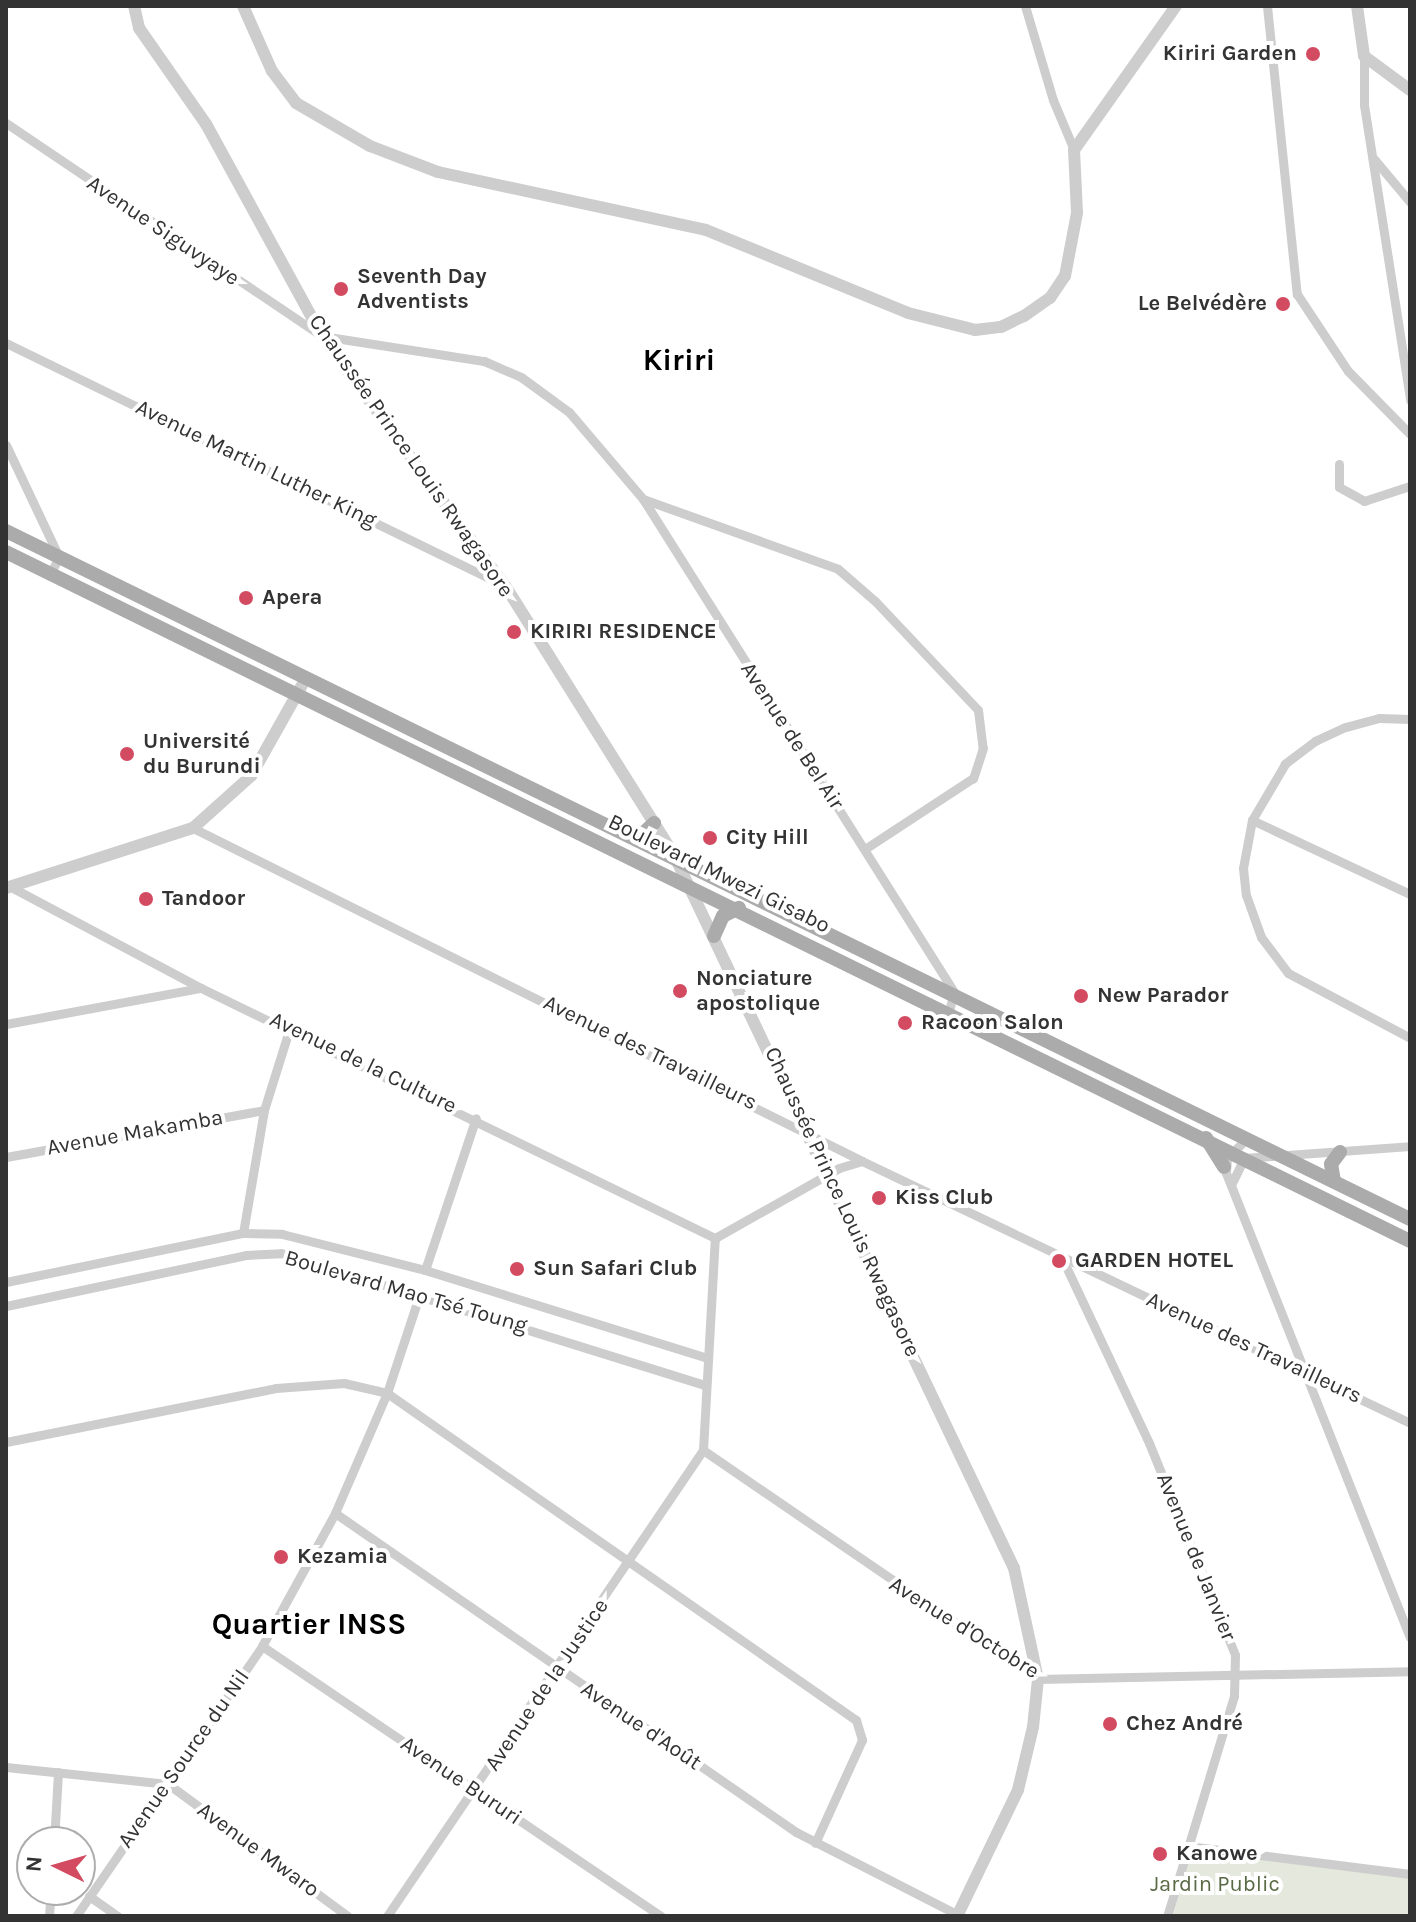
<!DOCTYPE html>
<meta charset="utf-8">
<style>
body{margin:0}
#map{position:relative;width:1416px;height:1922px;overflow:hidden;background:#fff;font-family:Karla,sans-serif}
div>[style]{position:absolute}
[style*='--x']{left:calc(var(--x)*1px);top:calc(var(--y)*1px);width:calc(var(--w)*1px);rotate:calc(var(--a)*1deg)}
.green>*{inset:0;background:#e4e8dd}
.minor>*{height:9px;margin:-4.5px;padding:0 4.5px;transform-origin:4.5px;border-radius:4.5px;background:#cdcdcd}
.tertiary>*{height:12px;margin:-6px;padding:0 6px;transform-origin:6px;border-radius:6px;background:#cdcdcd}
.primary>*{height:14px;margin:-7px;padding:0 7px;transform-origin:7px;border-radius:7px;background:#ababab}
.dots>*{width:22px;height:22px;translate:-50% -50%;box-sizing:border-box;border:4px solid #fff;border-radius:50%}
span{translate:-50% -50%;white-space:nowrap;text-align:center;line-height:1.15;-webkit-text-stroke:8px #fff;paint-order:stroke}
.poi-label{font-size:22px;color:#333;font-weight:700}
.right{translate:-100% -50%;text-align:right}
.left{translate:0 -50%;text-align:left}
.street-label{font-size:22px;color:#333}
.park-label{font-size:22px;color:#596a44}
.district-label{font-size:30px;color:#000;font-weight:700}
.frame{position:absolute;inset:0;border:8px solid #333;pointer-events:none}
.north{position:absolute;left:16px;top:1826px;width:80px;height:80px;box-sizing:border-box;background:#fff;border:2px solid #adadad;border-radius:50%;rotate:275deg;font-size:22px;font-weight:700;line-height:32px;text-align:center;color:#333}
.north::after{content:'';display:block;margin:auto;width:28px;height:36px;background:#d34b61;clip-path:polygon(50% 0,100% 100%,50% 72%,0 100%)}
</style>
<div id="map">
<div class="green">
<div style="clip-path:polygon(1192px 1849px,1410px 1877px,1410px 1916px,1173px 1916px)"></div>
</div>
<div class="minor">
<div style="--x:1025;--y:6;--w:98;--a:73.4"></div>
<div style="--x:1053;--y:100;--w:54;--a:67.2"></div>
<div style="--x:1267;--y:6;--w:290;--a:84.1"></div>
<div style="--x:1297;--y:294;--w:92;--a:56.5"></div>
<div style="--x:1348;--y:371;--w:88;--a:45.5"></div>
<div style="--x:1364;--y:56;--w:49;--a:90"></div>
<div style="--x:1364;--y:105;--w:299;--a:81.1"></div>
<div style="--x:6;--y:123;--w:381;--a:34"></div>
<div style="--x:322;--y:336;--w:164;--a:8.8"></div>
<div style="--x:484;--y:361;--w:40;--a:23.4"></div>
<div style="--x:521;--y:377;--w:59;--a:36.1"></div>
<div style="--x:569;--y:412;--w:114;--a:49.6"></div>
<div style="--x:643;--y:499;--w:583;--a:57.75"></div>
<div style="--x:954;--y:992;--w:20;--a:105"></div>
<div style="--x:1374;--y:159;--w:56;--a:50.1"></div>
<div style="--x:6;--y:343;--w:553;--a:25.96"></div>
<div style="--x:6;--y:445;--w:124;--a:64.7"></div>
<div style="--x:59;--y:557;--w:19;--a:118"></div>
<div style="--x:1339;--y:464;--w:23;--a:90"></div>
<div style="--x:1339;--y:487;--w:29;--a:29"></div>
<div style="--x:1364;--y:501;--w:48;--a:-18.1"></div>
<div style="--x:643;--y:499;--w:207;--a:19.7"></div>
<div style="--x:838;--y:569;--w:49;--a:40.9"></div>
<div style="--x:875;--y:601;--w:150;--a:46.6"></div>
<div style="--x:978;--y:710;--w:38;--a:83"></div>
<div style="--x:983;--y:748;--w:32;--a:108"></div>
<div style="--x:973;--y:778;--w:129;--a:146.7"></div>
<div style="--x:1410;--y:719;--w:31;--a:-178"></div>
<div style="--x:1379;--y:718;--w:35;--a:165"></div>
<div style="--x:1345;--y:727;--w:33;--a:155"></div>
<div style="--x:1315;--y:741;--w:38;--a:143"></div>
<div style="--x:1285;--y:764;--w:65;--a:120.5"></div>
<div style="--x:1252;--y:820;--w:49;--a:100.6"></div>
<div style="--x:1243;--y:868;--w:27;--a:84"></div>
<div style="--x:1246;--y:895;--w:45;--a:70.3"></div>
<div style="--x:1261;--y:937;--w:45;--a:53.1"></div>
<div style="--x:1288;--y:973;--w:138;--a:28"></div>
<div style="--x:1252;--y:820;--w:174;--a:25.1"></div>
<div style="--x:193;--y:828;--w:747;--a:26.46"></div>
<div style="--x:862;--y:1161;--w:607;--a:25.55"></div>
<div style="--x:11;--y:887;--w:215;--a:28"></div>
<div style="--x:201;--y:988;--w:572;--a:25.94"></div>
<div style="--x:6;--y:1024;--w:198;--a:-10.5"></div>
<div style="--x:1248;--y:1137;--w:30;--a:135"></div>
<div style="--x:1227;--y:1158;--w:15;--a:94"></div>
<div style="--x:1226;--y:1173;--w:499;--a:68.4"></div>
<div style="--x:6;--y:1157;--w:262;--a:-10.3"></div>
<div style="--x:1231;--y:1185;--w:30;--a:-64"></div>
<div style="--x:1244;--y:1158;--w:166;--a:-4.1"></div>
<div style="--x:243;--y:1233;--w:125;--a:-80.3"></div>
<div style="--x:264;--y:1110;--w:87;--a:-72.6"></div>
<div style="--x:1062;--y:1258;--w:204;--a:64.8"></div>
<div style="--x:1149;--y:1443;--w:229;--a:67.9"></div>
<div style="--x:1235;--y:1655;--w:41;--a:91.4"></div>
<div style="--x:1234;--y:1696;--w:230;--a:106.9"></div>
<div style="--x:425;--y:1270;--w:160;--a:-71.5"></div>
<div style="--x:6;--y:1282;--w:242;--a:-11.7"></div>
<div style="--x:243;--y:1233;--w:39;--a:1"></div>
<div style="--x:282;--y:1234;--w:147;--a:14.1"></div>
<div style="--x:425;--y:1270;--w:295;--a:17.3"></div>
<div style="--x:6;--y:1306;--w:245;--a:-12"></div>
<div style="--x:246;--y:1255;--w:35;--a:-3"></div>
<div style="--x:281;--y:1253;--w:445;--a:17.3"></div>
<div style="--x:6;--y:1442;--w:275;--a:-11.3"></div>
<div style="--x:276;--y:1388;--w:68;--a:-4.2"></div>
<div style="--x:344;--y:1383;--w:44;--a:13.1"></div>
<div style="--x:387;--y:1393;--w:572;--a:34.89"></div>
<div style="--x:856;--y:1720;--w:21;--a:73"></div>
<div style="--x:862;--y:1740;--w:113;--a:114.5"></div>
<div style="--x:703;--y:1450;--w:406;--a:34.4"></div>
<div style="--x:1038;--y:1679;--w:372;--a:-1.2"></div>
<div style="--x:703;--y:1450;--w:212;--a:-86.8"></div>
<div style="--x:715;--y:1238;--w:142;--a:-29.4"></div>
<div style="--x:839;--y:1168;--w:24;--a:-17"></div>
<div style="--x:335;--y:1513;--w:561;--a:34.68"></div>
<div style="--x:796;--y:1832;--w:184;--a:27.1"></div>
<div style="--x:262;--y:1646;--w:482;--a:34.1"></div>
<div style="--x:6;--y:1767;--w:163;--a:6"></div>
<div style="--x:168;--y:1784;--w:223;--a:36.3"></div>
<div style="--x:54;--y:1842;--w:70;--a:-86.7"></div>
<div style="--x:1188;--y:1846;--w:224;--a:7.2"></div>
<div style="--x:89;--y:1896;--w:35;--a:35"></div>
<div style="--x:49;--y:1916;--w:26;--a:-86"></div>
<div style="--x:76;--y:1916;--w:328;--a:-55.4"></div>
<div style="--x:262;--y:1646;--w:152;--a:-61.2"></div>
<div style="--x:335;--y:1513;--w:131;--a:-66.6"></div>
<div style="--x:387;--y:1393;--w:105;--a:-71.7"></div>
<div style="--x:387;--y:1916;--w:563;--a:-55.86"></div>
</div>
<div class="tertiary">
<div style="--x:134;--y:6;--w:23;--a:77"></div>
<div style="--x:139;--y:28;--w:117;--a:55.1"></div>
<div style="--x:206;--y:124;--w:242;--a:61.3"></div>
<div style="--x:322;--y:336;--w:311;--a:53.8"></div>
<div style="--x:506;--y:587;--w:316;--a:57.9"></div>
<div style="--x:674;--y:855;--w:790;--a:64.51"></div>
<div style="--x:1014;--y:1568;--w:114;--a:77.8"></div>
<div style="--x:1038;--y:1679;--w:48;--a:95.9"></div>
<div style="--x:1033;--y:1727;--w:65;--a:103.4"></div>
<div style="--x:1018;--y:1790;--w:140;--a:115.8"></div>
<div style="--x:243;--y:6;--w:71;--a:66"></div>
<div style="--x:272;--y:71;--w:40;--a:53"></div>
<div style="--x:296;--y:103;--w:86;--a:30.2"></div>
<div style="--x:370;--y:146;--w:73;--a:20.9"></div>
<div style="--x:438;--y:172;--w:274;--a:12.2"></div>
<div style="--x:706;--y:230;--w:218;--a:22.3"></div>
<div style="--x:908;--y:313;--w:69;--a:14.2"></div>
<div style="--x:975;--y:330;--w:26;--a:-7"></div>
<div style="--x:1001;--y:327;--w:25;--a:-26"></div>
<div style="--x:1024;--y:316;--w:32;--a:-35"></div>
<div style="--x:1050;--y:298;--w:27;--a:-56"></div>
<div style="--x:1065;--y:276;--w:64;--a:-79.2"></div>
<div style="--x:1077;--y:213;--w:63;--a:-92.7"></div>
<div style="--x:1074;--y:150;--w:176;--a:-54.7"></div>
<div style="--x:1357;--y:6;--w:50;--a:82"></div>
<div style="--x:1364;--y:56;--w:57;--a:36.5"></div>
<div style="--x:6;--y:888;--w:196;--a:-17.8"></div>
<div style="--x:193;--y:828;--w:78;--a:-41.9"></div>
<div style="--x:251;--y:776;--w:112;--a:-60.7"></div>
</div>
<div class="primary">
<div style="--x:6;--y:531;--w:1564;--a:26.11"></div>
<div style="--x:6;--y:552;--w:1564;--a:26.14"></div>
<div style="--x:638;--y:838;--w:22;--a:-43"></div>
<div style="--x:714;--y:936;--w:22;--a:-66"></div>
<div style="--x:723;--y:916;--w:18;--a:-27"></div>
<div style="--x:1206;--y:1138;--w:34;--a:58"></div>
<div style="--x:1334;--y:1181;--w:17;--a:-100"></div>
<div style="--x:1331;--y:1164;--w:15;--a:-53"></div>
</div>
<div class="dots">
<div style="left:1313px;top:54px;background:#d34b61"></div>
<div style="left:341px;top:289px;background:#d34b61"></div>
<div style="left:1283px;top:304px;background:#d34b61"></div>
<div style="left:246px;top:598px;background:#d34b61"></div>
<div style="left:514px;top:632px;background:#d34b61"></div>
<div style="left:127px;top:754px;background:#d34b61"></div>
<div style="left:710px;top:838px;background:#d34b61"></div>
<div style="left:146px;top:899px;background:#d34b61"></div>
<div style="left:680px;top:991px;background:#d34b61"></div>
<div style="left:1081px;top:996px;background:#d34b61"></div>
<div style="left:905px;top:1023px;background:#d34b61"></div>
<div style="left:879px;top:1198px;background:#d34b61"></div>
<div style="left:1059px;top:1261px;background:#d34b61"></div>
<div style="left:517px;top:1269px;background:#d34b61"></div>
<div style="left:281px;top:1557px;background:#d34b61"></div>
<div style="left:1110px;top:1724px;background:#d34b61"></div>
<div style="left:1160px;top:1854px;background:#d34b61"></div>
</div>
<div class="poi-label">
<span class="right" style="left:1297px;top:54px">Kiriri Garden</span>
<span class="left" style="left:357px;top:289px">Seventh Day<br>Adventists</span>
<span class="right" style="left:1267px;top:304px">Le Belvédère</span>
<span class="left" style="left:262px;top:598px">Apera</span>
<span class="left" style="left:530px;top:632px">KIRIRI RESIDENCE</span>
<span class="left" style="left:143px;top:754px">Université<br>du Burundi</span>
<span class="left" style="left:726px;top:838px">City Hill</span>
<span class="left" style="left:162px;top:899px">Tandoor</span>
<span class="left" style="left:696px;top:991px">Nonciature<br>apostolique</span>
<span class="left" style="left:1097px;top:996px">New Parador</span>
<span class="left" style="left:921px;top:1023px">Racoon Salon</span>
<span class="left" style="left:895px;top:1198px">Kiss Club</span>
<span class="left" style="left:1075px;top:1261px">GARDEN HOTEL</span>
<span class="left" style="left:533px;top:1269px">Sun Safari Club</span>
<span class="left" style="left:297px;top:1557px">Kezamia</span>
<span class="left" style="left:1126px;top:1724px">Chez André</span>
<span class="left" style="left:1176px;top:1854px">Kanowe</span>
</div>
<div class="street-label">
<span style="left:163px;top:231px;rotate:34deg">Avenue Siguvyaye</span>
<span style="left:411px;top:456px;rotate:55deg">Chaussée Prince Louis Rwagasore</span>
<span style="left:256px;top:464px;rotate:26deg">Avenue Martin Luther King</span>
<span style="left:792px;top:736px;rotate:57deg">Avenue de Bel Air</span>
<span style="left:719px;top:874px;rotate:26deg">Boulevard Mwezi Gisabo</span>
<span style="left:650px;top:1053px;rotate:26deg">Avenue des Travailleurs</span>
<span style="left:363px;top:1063px;rotate:26deg">Avenue de la Culture</span>
<span style="left:135px;top:1133px;rotate:-10deg">Avenue Makamba</span>
<span style="left:842px;top:1202px;rotate:65deg">Chaussée Prince Louis Rwagasore</span>
<span style="left:406px;top:1292px;rotate:16deg">Boulevard Mao Tsé Toung</span>
<span style="left:1254px;top:1348px;rotate:25deg">Avenue des Travailleurs</span>
<span style="left:1196px;top:1557px;rotate:68deg">Avenue de Janvier</span>
<span style="left:964px;top:1628px;rotate:32deg">Avenue d'Octobre</span>
<span style="left:547px;top:1685px;rotate:-56deg">Avenue de la Justice</span>
<span style="left:641px;top:1726px;rotate:34deg">Avenue d'Août</span>
<span style="left:184px;top:1759px;rotate:-55deg">Avenue Source du Nil</span>
<span style="left:461px;top:1781px;rotate:34deg">Avenue Bururi</span>
<span style="left:258px;top:1850px;rotate:36deg">Avenue Mwaro</span>
</div>
<div class="park-label">
<span style="left:1215px;top:1885px">Jardin Public</span>
</div>
<div class="district-label">
<span style="left:679px;top:360px">Kiriri</span>
<span style="left:309px;top:1624px">Quartier INSS</span>
</div>
<div class="frame"></div>
<div class="north">N</div>
</div>
